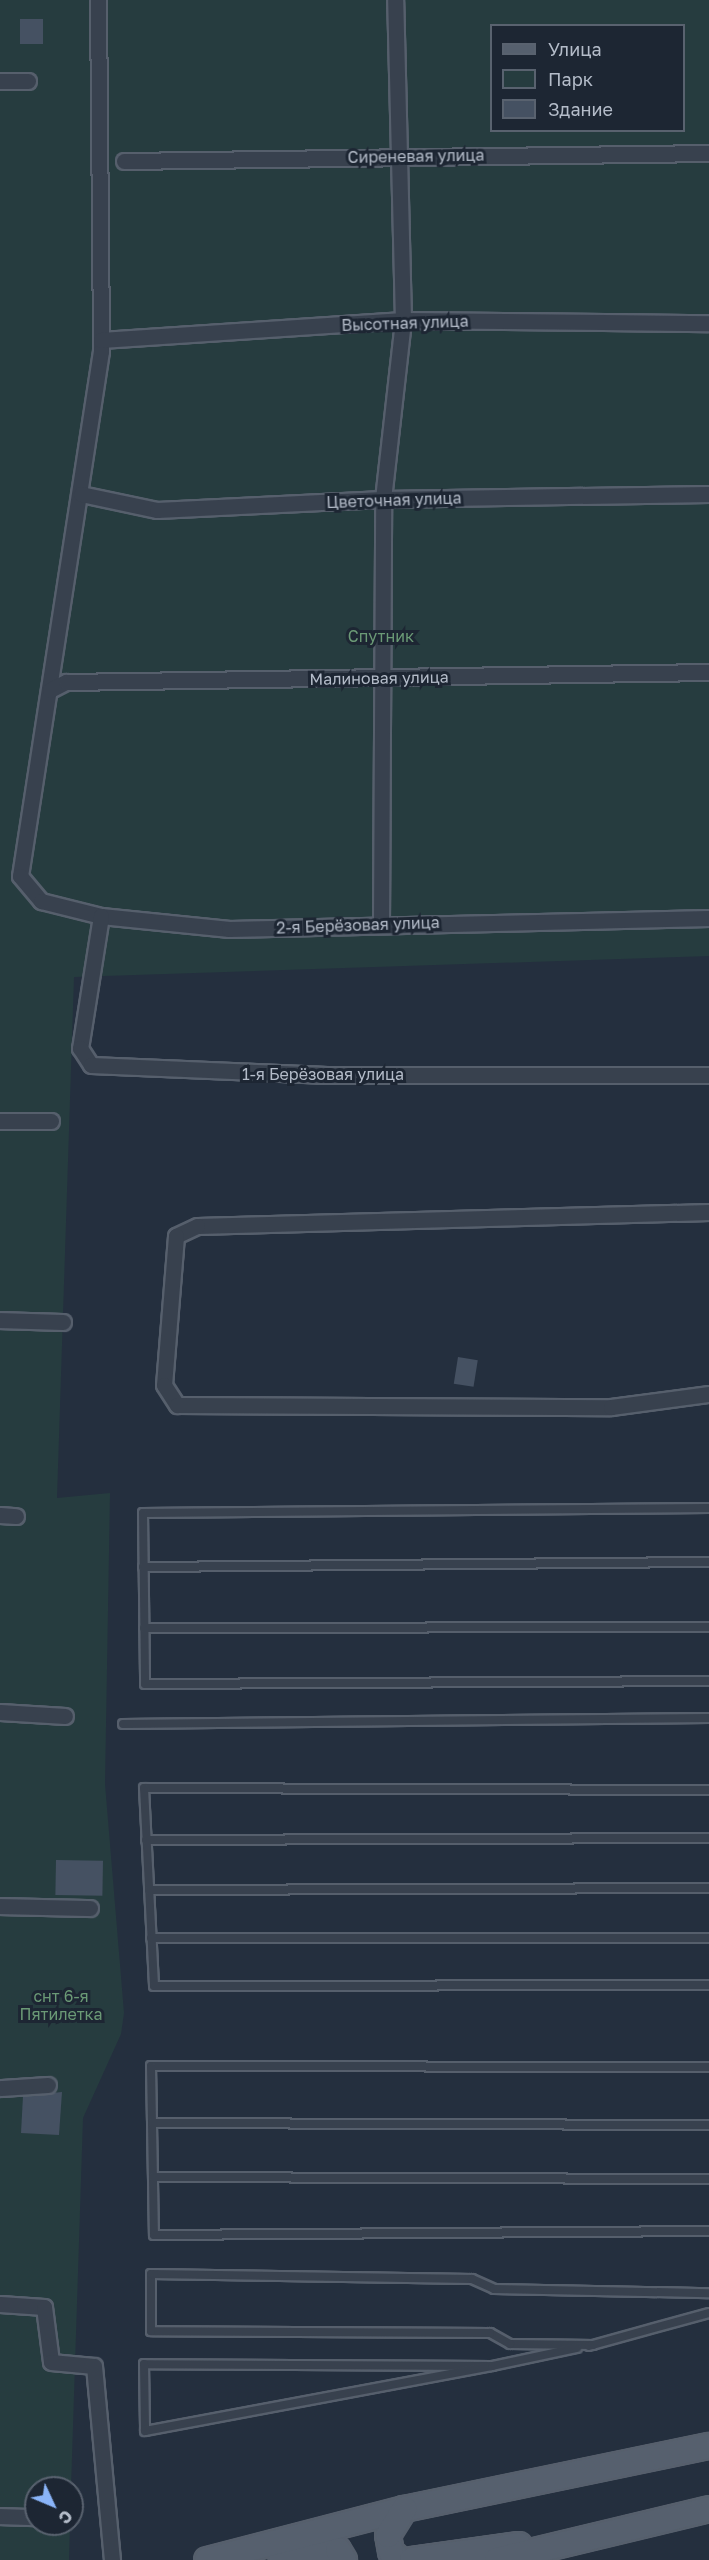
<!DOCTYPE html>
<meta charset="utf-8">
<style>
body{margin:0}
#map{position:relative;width:709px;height:2560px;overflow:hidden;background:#242f3e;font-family:"Golos Text",sans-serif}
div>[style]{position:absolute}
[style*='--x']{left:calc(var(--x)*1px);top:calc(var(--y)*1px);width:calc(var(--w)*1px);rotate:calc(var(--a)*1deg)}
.green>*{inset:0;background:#263c3f}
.building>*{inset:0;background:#455162;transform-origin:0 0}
.roads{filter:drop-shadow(2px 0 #565f6c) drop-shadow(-2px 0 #565f6c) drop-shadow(0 2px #565f6c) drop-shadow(0 -2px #565f6c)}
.service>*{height:8px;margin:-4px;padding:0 4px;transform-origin:4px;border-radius:4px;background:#38414e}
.minor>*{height:15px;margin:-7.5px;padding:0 7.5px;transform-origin:7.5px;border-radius:7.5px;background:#38414e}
.primary>*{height:24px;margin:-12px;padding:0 12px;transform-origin:12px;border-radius:12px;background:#56606e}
span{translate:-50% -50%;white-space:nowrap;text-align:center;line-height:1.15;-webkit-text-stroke:6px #1d2633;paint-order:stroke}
.street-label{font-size:16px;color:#b4bcc9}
.park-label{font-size:16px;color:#6b9a76}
.legend{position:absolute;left:490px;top:24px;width:195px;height:108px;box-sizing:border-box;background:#1d2633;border:2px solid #59626f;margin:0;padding:8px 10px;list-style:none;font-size:18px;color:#b4bcc9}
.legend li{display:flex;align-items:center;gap:12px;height:30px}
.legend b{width:30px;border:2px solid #59626f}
.north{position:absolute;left:24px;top:2476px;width:60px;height:60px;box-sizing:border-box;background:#1d2633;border:2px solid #59626f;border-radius:50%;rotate:134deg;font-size:16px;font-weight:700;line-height:24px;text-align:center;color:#b4bcc9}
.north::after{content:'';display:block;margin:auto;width:21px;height:27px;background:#8ab4f8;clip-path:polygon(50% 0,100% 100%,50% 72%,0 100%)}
</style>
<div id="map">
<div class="green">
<div style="clip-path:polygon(evenodd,0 0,709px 0,709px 956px,74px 977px,57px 1498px,110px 1493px,105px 1784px,124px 2013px,121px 2034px,83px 2118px,71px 2488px,36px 2488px,36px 2524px,70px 2524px,69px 2560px,0 2560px,0 0,492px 26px,684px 26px,684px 130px,492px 130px,492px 26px)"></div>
</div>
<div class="building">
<div style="left:20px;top:19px;width:23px;height:25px"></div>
<div style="left:458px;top:1357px;width:20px;height:27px;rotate:9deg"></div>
<div style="left:56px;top:1860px;width:47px;height:35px;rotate:1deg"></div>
<div style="clip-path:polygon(62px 2092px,59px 2135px,21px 2133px,23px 2096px)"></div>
</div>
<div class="roads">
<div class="service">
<div style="--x:709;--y:1508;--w:566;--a:179.49"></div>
<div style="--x:143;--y:1513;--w:171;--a:89.3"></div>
<div style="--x:145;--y:1684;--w:564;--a:-0.3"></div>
<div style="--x:143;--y:1567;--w:566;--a:-0.51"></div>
<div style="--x:144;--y:1628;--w:565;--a:-0.1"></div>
<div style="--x:123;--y:1724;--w:586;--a:-0.59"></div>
<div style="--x:709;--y:1790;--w:565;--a:-179.8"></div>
<div style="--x:144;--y:1788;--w:198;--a:87.1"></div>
<div style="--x:154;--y:1986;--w:555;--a:-0.1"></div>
<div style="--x:146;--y:1840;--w:563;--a:-0.2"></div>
<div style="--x:149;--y:1890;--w:560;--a:-0.2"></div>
<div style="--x:151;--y:1938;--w:558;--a:0"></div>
<div style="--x:709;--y:2067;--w:558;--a:-179.9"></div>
<div style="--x:151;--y:2066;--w:169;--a:89"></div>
<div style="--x:154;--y:2235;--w:555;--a:-0.41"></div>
<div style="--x:152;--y:2123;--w:557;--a:0.21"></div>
<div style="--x:153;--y:2177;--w:556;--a:0.21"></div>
<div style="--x:593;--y:2345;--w:83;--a:-179.3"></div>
<div style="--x:510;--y:2344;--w:23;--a:-151"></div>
<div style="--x:490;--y:2333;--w:339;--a:-179.7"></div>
<div style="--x:151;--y:2331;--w:57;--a:-90"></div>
<div style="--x:151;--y:2274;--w:321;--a:0.9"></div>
<div style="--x:472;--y:2279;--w:24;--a:24"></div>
<div style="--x:494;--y:2289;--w:215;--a:1.1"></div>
<div style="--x:589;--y:2346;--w:124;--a:-15.4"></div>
<div style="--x:492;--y:2366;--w:348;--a:-179.7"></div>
<div style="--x:144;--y:2364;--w:67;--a:89.1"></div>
<div style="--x:145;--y:2431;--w:353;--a:-10.6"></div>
<div style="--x:492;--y:2366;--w:87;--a:-12"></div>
</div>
<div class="minor">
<div style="--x:98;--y:0;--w:351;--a:89.5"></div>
<div style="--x:101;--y:351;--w:531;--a:98.77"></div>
<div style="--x:20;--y:876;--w:33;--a:50"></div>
<div style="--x:41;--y:901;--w:62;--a:14"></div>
<div style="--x:101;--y:916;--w:129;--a:5.8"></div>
<div style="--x:229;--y:929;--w:480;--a:-1.3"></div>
<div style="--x:0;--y:81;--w:28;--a:0"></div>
<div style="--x:124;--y:161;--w:585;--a:-0.78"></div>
<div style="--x:101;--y:340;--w:303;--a:-3.8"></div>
<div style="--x:403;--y:320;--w:306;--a:0.6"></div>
<div style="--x:81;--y:494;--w:78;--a:11.9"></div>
<div style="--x:157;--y:510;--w:226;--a:-2.8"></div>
<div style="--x:383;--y:499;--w:326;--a:-0.9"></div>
<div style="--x:50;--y:690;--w:18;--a:-27"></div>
<div style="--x:66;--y:682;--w:643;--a:-0.89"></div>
<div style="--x:101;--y:916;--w:134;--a:99"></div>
<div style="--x:80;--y:1048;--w:20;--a:57"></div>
<div style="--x:91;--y:1065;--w:236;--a:2.4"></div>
<div style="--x:327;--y:1075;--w:382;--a:0"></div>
<div style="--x:381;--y:924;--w:425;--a:-89.7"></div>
<div style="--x:383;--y:499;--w:180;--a:-83.6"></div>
<div style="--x:403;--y:320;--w:320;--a:-91.4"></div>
<div style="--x:0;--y:1121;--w:51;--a:0"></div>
<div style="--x:709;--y:1212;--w:512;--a:178.43"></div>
<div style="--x:197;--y:1226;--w:23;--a:155"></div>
<div style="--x:176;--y:1236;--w:149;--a:94.6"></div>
<div style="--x:164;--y:1385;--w:24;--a:57"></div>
<div style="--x:177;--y:1405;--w:434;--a:0.3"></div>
<div style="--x:611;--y:1407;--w:99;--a:-7.6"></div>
<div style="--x:0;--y:1320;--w:63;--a:1.8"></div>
<div style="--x:0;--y:1515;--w:16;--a:4"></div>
<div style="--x:0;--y:1712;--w:65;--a:3.5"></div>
<div style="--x:0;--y:1906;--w:90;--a:1.3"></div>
<div style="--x:0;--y:2088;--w:48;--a:-3.6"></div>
<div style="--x:0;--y:2304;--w:44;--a:3.9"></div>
<div style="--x:44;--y:2307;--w:55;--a:82.7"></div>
<div style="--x:51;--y:2362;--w:43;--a:5.3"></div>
<div style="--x:94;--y:2366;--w:195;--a:84.7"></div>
<div style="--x:0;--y:2516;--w:36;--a:2"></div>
</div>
<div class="primary">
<div style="--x:281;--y:2555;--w:57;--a:-5"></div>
<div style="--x:338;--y:2550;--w:12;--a:59"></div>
<div style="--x:207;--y:2560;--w:203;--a:-14.5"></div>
<div style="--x:404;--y:2509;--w:311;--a:-11.7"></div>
<div style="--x:400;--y:2560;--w:12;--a:-138"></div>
<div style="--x:391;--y:2552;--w:17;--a:-100"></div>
<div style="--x:388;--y:2535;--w:31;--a:-58"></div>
<div style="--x:412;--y:2560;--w:108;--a:-8"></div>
<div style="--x:497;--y:2560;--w:218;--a:-13.5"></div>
</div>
</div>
<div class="street-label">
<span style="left:416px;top:156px;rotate:-1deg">Сиреневая улица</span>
<span style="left:405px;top:323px;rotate:-2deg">Высотная улица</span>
<span style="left:394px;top:500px;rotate:-2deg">Цветочная улица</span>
<span style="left:379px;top:678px;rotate:-1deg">Малиновая улица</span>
<span style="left:358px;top:925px;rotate:-2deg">2-я Берёзовая улица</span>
<span style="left:323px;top:1074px">1-я Берёзовая улица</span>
</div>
<div class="park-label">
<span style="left:381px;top:636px">Спутник</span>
<span style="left:61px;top:2005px">снт 6-я<br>Пятилетка</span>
</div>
<ul class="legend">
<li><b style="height:8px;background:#56606e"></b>Улица</li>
<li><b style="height:16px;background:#263c3f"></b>Парк</li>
<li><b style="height:16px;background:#455162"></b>Здание</li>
</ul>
<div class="north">С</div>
</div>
